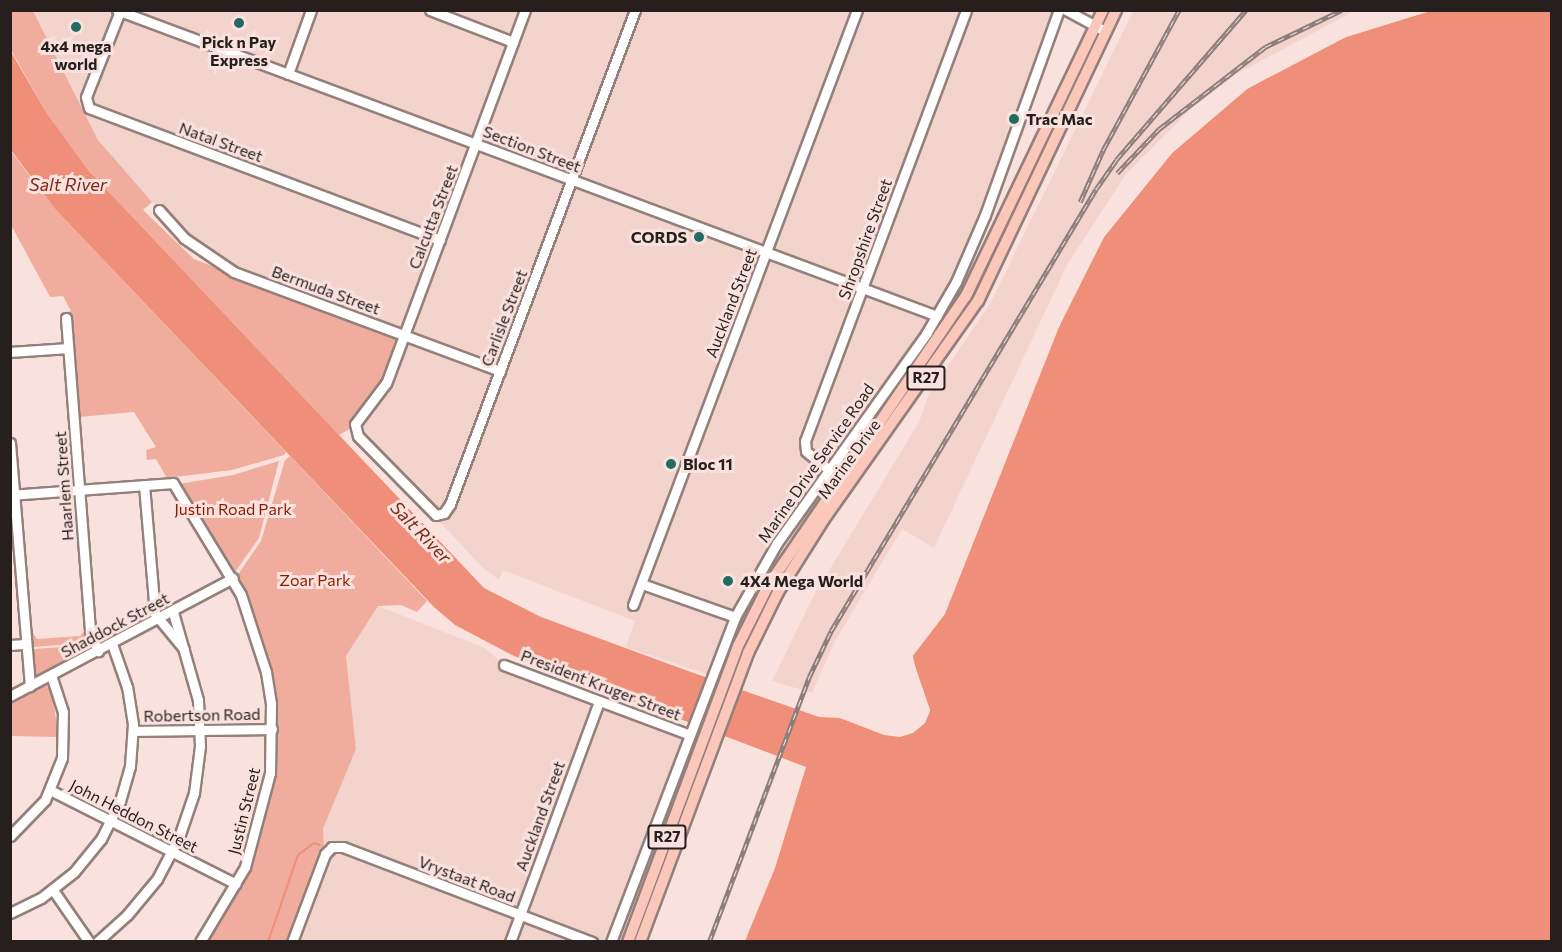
<!DOCTYPE html>
<style>
body{margin:0}
#map{position:relative;width:1562px;height:952px;overflow:hidden;background:#f9e2dd;font-family:Commissioner,sans-serif}
div>[style]{position:absolute}
[style*='--x']{left:calc(var(--x)*1px);top:calc(var(--y)*1px);width:calc(var(--w)*1px);rotate:calc(var(--a)*1deg)}
.built>*{inset:0;background:#f2d4cc}
.green>*{inset:0;background:#f0ad9d}
.water>*{inset:0;background:#f08f79}
.pier>*{inset:0;background:#f9e2dd}
.stream>*{height:2px;margin:-1px;padding:0 1px;transform-origin:1px;border-radius:1px;background:#f08f79}
.roads{filter:drop-shadow(2px 0 #94807b) drop-shadow(-2px 0 #94807b) drop-shadow(0 2px #94807b) drop-shadow(0 -2px #94807b)}
.minor>*{height:9px;margin:-4.5px;padding:0 4.5px;transform-origin:4.5px;border-radius:4.5px;background:#fff}
.major>*{height:10px;margin:-5px;padding:0 5px;transform-origin:5px;border-radius:5px;background:#fbc7bb}
.rail>*{height:4.5px;margin-top:-2.25px;transform-origin:0;background:repeating-linear-gradient(90deg,#f9e2dd 0 7px,#8d7e7b 0 14px);box-sizing:border-box;border-block:2px solid #8d7e7b}
.dots>*{width:16px;height:16px;translate:-50% -50%;box-sizing:border-box;border:3px solid #f9e2dd;border-radius:50%}
span{translate:-50% -50%;white-space:nowrap;text-align:center;line-height:1.15;-webkit-text-stroke:6px #f9e2dd;paint-order:stroke}
.shield-label span{padding:2px 4px;background:#f9e2dd;border:2px solid;border-radius:4px;-webkit-text-stroke-width:0}
.shield-label{font-size:15px;color:#271f1d;font-weight:700}
.poi-label{font-size:16px;color:#271f1d;font-weight:700}
.left{translate:0 -50%;text-align:left}
.right{translate:-100% -50%;text-align:right}
.street-label{font-size:16px;color:#271f1d}
.park-label{font-size:16px;color:#8c1a00}
.water-label{font-size:18px;color:#7f2917;font-style:italic}
.frame{position:absolute;inset:0;border:12px solid #271f1d;pointer-events:none}
</style>
<div id="map">
<div class="built">
<div style="clip-path:polygon(33px 11px,1066px 11px,970px 268px,928px 340px,760px 578px,716px 677px,626px 647px,635px 621px,503px 570px,499px 580px,482px 567px,355px 431px,384px 388px,405px 335px,235px 272px,208px 256px,124px 174px,98px 140px)"></div>
<div style="clip-path:polygon(1133px 11px,1354px 11px,1235px 75px,1192px 108px,1126px 174px,1067px 265px,934px 548px,902px 529px,835px 641px,812px 693px,772px 681px,813px 597px,919px 422px,929px 394px,990px 304px)"></div>
<div style="clip-path:polygon(378px 606px,485px 648px,504px 665px,688px 734px,611px 941px,292px 942px,325px 854px,323px 829px,356px 749px,346px 656px)"></div>
</div>
<div class="green">
<div style="clip-path:polygon(11px 11px,33px 11px,98px 140px,152px 202px,143px 210px,194px 259px,395px 337px,396px 350px,381px 383px,348px 430px,339px 435px,89px 171px,46px 112px,11px 50px)"></div>
<div style="clip-path:polygon(10px 150px,55px 209px,286px 452px,284px 455px,232px 470px,167px 478px,156px 459px,147px 460px,146px 450px,156px 447px,134px 412px,79px 417px,67px 312px,71px 311px,63px 296px,50px 297px,11px 225px)"></div>
<div style="clip-path:polygon(290px 456px,427px 601px,417px 612px,401px 605px,378px 606px,346px 656px,356px 749px,323px 829px,324px 846px,288px 941px,204px 942px,236px 893px,267px 812px,276px 746px,272px 682px,258px 625px,237px 576px,261px 541px,285px 460px)"></div>
<div style="clip-path:polygon(279px 461px,259px 538px,235px 572px,179px 484px,233px 475px)"></div>
<div style="clip-path:polygon(86px 618px,90px 643px,32px 647px,28px 625px,37px 639px,80px 636px,85px 630px)"></div>
<div style="clip-path:polygon(64px 647px,66px 664px,38px 677px,34px 674px,32px 649px)"></div>
<div style="clip-path:polygon(42px 685px,51px 688px,59px 737px,11px 736px,11px 702px)"></div>
</div>
<div class="water">
<div style="clip-path:polygon(1430px 11px,1551px 11px,1551px 941px,745px 941px,775px 868px,806px 767px,514px 656px,455px 625px,434px 607px,55px 209px,11px 150px,10px 50px,46px 112px,89px 171px,484px 588px,541px 617px,688px 671px,819px 717px,840px 718px,900px 737px,925px 723px,930px 710px,912px 657px,945px 614px,1063px 317px,1104px 237px,1172px 153px,1247px 89px,1346px 37px)"></div>
</div>
<div class="pier">
<div style="clip-path:polygon(1420px 10px,1430px 11px,1346px 37px,1295px 61px,1247px 89px,1172px 153px,1104px 237px,1044px 357px,1081px 272px,1102px 236px,1170px 151px,1245px 86px,1294px 58px,1345px 34px)"></div>
<div style="clip-path:polygon(912px 651px,917px 677px,930px 710px,925px 723px,913px 733px,900px 737px,884px 735px,840px 718px,812px 714px,840px 715px,885px 732px,899px 734px,911px 730px,923px 721px,927px 710px,909px 658px)"></div>
</div>
<div class="stream">
<div style="--x:268;--y:942;--w:92;--a:-71"></div>
<div style="--x:298;--y:855;--w:20;--a:-37"></div>
<div style="--x:314;--y:843;--w:6;--a:18"></div>
</div>
<div class="roads">
<div class="minor">
<div style="--x:117;--y:10;--w:875;--a:20.46"></div>
<div style="--x:430;--y:10;--w:89;--a:21.1"></div>
<div style="--x:525;--y:10;--w:398;--a:110.4"></div>
<div style="--x:386;--y:383;--w:51;--a:127.1"></div>
<div style="--x:355;--y:424;--w:12;--a:76"></div>
<div style="--x:358;--y:436;--w:111;--a:45.4"></div>
<div style="--x:436;--y:515;--w:8;--a:-14"></div>
<div style="--x:444;--y:513;--w:11;--a:-56"></div>
<div style="--x:450;--y:504;--w:528;--a:-69.47"></div>
<div style="--x:1066;--y:10;--w:44;--a:28.3"></div>
<div style="--x:120;--y:11;--w:92;--a:111.6"></div>
<div style="--x:86;--y:97;--w:11;--a:75"></div>
<div style="--x:89;--y:108;--w:375;--a:20.6"></div>
<div style="--x:288;--y:74;--w:68;--a:-70.2"></div>
<div style="--x:159;--y:210;--w:38;--a:48"></div>
<div style="--x:184;--y:238;--w:60;--a:34.2"></div>
<div style="--x:234;--y:272;--w:284;--a:20.4"></div>
<div style="--x:66;--y:318;--w:315;--a:85.6"></div>
<div style="--x:90;--y:632;--w:21;--a:67"></div>
<div style="--x:10;--y:352;--w:58;--a:-3.9"></div>
<div style="--x:10;--y:443;--w:244;--a:85.3"></div>
<div style="--x:828;--y:469;--w:28;--a:-141"></div>
<div style="--x:806;--y:451;--w:10;--a:-96"></div>
<div style="--x:805;--y:441;--w:460;--a:-69.5"></div>
<div style="--x:144;--y:485;--w:129;--a:85.1"></div>
<div style="--x:155;--y:614;--w:45;--a:50.4"></div>
<div style="--x:10;--y:495;--w:163;--a:-4.2"></div>
<div style="--x:173;--y:483;--w:131;--a:58.7"></div>
<div style="--x:241;--y:595;--w:81;--a:72"></div>
<div style="--x:266;--y:672;--w:31;--a:81"></div>
<div style="--x:271;--y:703;--w:70;--a:90.8"></div>
<div style="--x:270;--y:773;--w:97;--a:104.9"></div>
<div style="--x:245;--y:867;--w:87;--a:121"></div>
<div style="--x:642;--y:584;--w:99;--a:19.5"></div>
<div style="--x:633;--y:605;--w:636;--a:-69.37"></div>
<div style="--x:10;--y:645;--w:16;--a:-4"></div>
<div style="--x:504;--y:665;--w:197;--a:20.6"></div>
<div style="--x:10;--y:696;--w:252;--a:-27.9"></div>
<div style="--x:133;--y:731;--w:139;--a:-0.8"></div>
<div style="--x:50;--y:790;--w:208;--a:26.8"></div>
<div style="--x:10;--y:836;--w:50;--a:-45.8"></div>
<div style="--x:45;--y:800;--w:45;--a:-68"></div>
<div style="--x:62;--y:758;--w:46;--a:-88.8"></div>
<div style="--x:63;--y:712;--w:39;--a:-108"></div>
<div style="--x:53;--y:890;--w:63;--a:55.3"></div>
<div style="--x:10;--y:913;--w:34;--a:-26"></div>
<div style="--x:41;--y:898;--w:42;--a:-38.2"></div>
<div style="--x:74;--y:872;--w:43;--a:-50.7"></div>
<div style="--x:101;--y:839;--w:42;--a:-63.4"></div>
<div style="--x:120;--y:801;--w:36;--a:-74"></div>
<div style="--x:130;--y:766;--w:42;--a:-85.9"></div>
<div style="--x:133;--y:724;--w:37;--a:-99"></div>
<div style="--x:127;--y:687;--w:46;--a:-109.2"></div>
<div style="--x:97;--y:942;--w:40;--a:-42"></div>
<div style="--x:127;--y:915;--w:47;--a:-50.2"></div>
<div style="--x:157;--y:879;--w:47;--a:-62.4"></div>
<div style="--x:179;--y:837;--w:46;--a:-71.2"></div>
<div style="--x:194;--y:793;--w:47;--a:-82.7"></div>
<div style="--x:200;--y:746;--w:46;--a:-92.5"></div>
<div style="--x:198;--y:700;--w:91;--a:-105.9"></div>
<div style="--x:292;--y:942;--w:94;--a:-69.4"></div>
<div style="--x:325;--y:854;--w:10;--a:-45"></div>
<div style="--x:332;--y:847;--w:11;--a:0"></div>
<div style="--x:343;--y:847;--w:267;--a:20.9"></div>
<div style="--x:510;--y:942;--w:257;--a:-69.7"></div>
<div style="--x:611;--y:942;--w:348;--a:-69.1"></div>
<div style="--x:735;--y:617;--w:85;--a:-60.4"></div>
<div style="--x:777;--y:543;--w:257;--a:-54.5"></div>
<div style="--x:926;--y:334;--w:60;--a:-60"></div>
<div style="--x:956;--y:282;--w:73;--a:-66.6"></div>
<div style="--x:985;--y:215;--w:218;--a:-70.2"></div>
</div>
<div class="major">
<div style="--x:628;--y:942;--w:316;--a:-69.6"></div>
<div style="--x:738;--y:646;--w:67;--a:-63.4"></div>
<div style="--x:768;--y:586;--w:351;--a:-55.7"></div>
<div style="--x:966;--y:296;--w:317;--a:-64.4"></div>
<div style="--x:640;--y:942;--w:309;--a:-69.5"></div>
<div style="--x:748;--y:653;--w:68;--a:-63.8"></div>
<div style="--x:778;--y:592;--w:86;--a:-57.8"></div>
<div style="--x:824;--y:519;--w:267;--a:-54.8"></div>
<div style="--x:978;--y:301;--w:322;--a:-64.6"></div>
</div>
</div>
<div class="rail">
<div style="--x:1117;--y:173;--w:61;--a:-46.3"></div>
<div style="--x:1159;--y:129;--w:134;--a:-37.7"></div>
<div style="--x:1265;--y:47;--w:85;--a:-25.7"></div>
<div style="--x:1080;--y:202;--w:57;--a:-66.1"></div>
<div style="--x:1103;--y:150;--w:159;--a:-61.5"></div>
<div style="--x:709;--y:942;--w:283;--a:-69.3"></div>
<div style="--x:809;--y:677;--w:51;--a:-64.4"></div>
<div style="--x:831;--y:631;--w:515;--a:-59.06"></div>
<div style="--x:1096;--y:189;--w:35;--a:-55"></div>
<div style="--x:1116;--y:160;--w:198;--a:-49.1"></div>
</div>
<div class="dots">
<div style="left:239px;top:23px;background:#236b62"></div>
<div style="left:76px;top:27px;background:#236b62"></div>
<div style="left:1014px;top:119px;background:#236b62"></div>
<div style="left:699px;top:237px;background:#236b62"></div>
<div style="left:671px;top:464px;background:#236b62"></div>
<div style="left:728px;top:581px;background:#236b62"></div>
</div>
<div class="shield-label">
<span style="left:926px;top:378px">R27</span>
<span style="left:667px;top:837px">R27</span>
</div>
<div class="poi-label">
<span style="left:239px;top:51px">Pick n Pay<br>Express</span>
<span style="left:76px;top:55px">4x4 mega<br>world</span>
<span class="left" style="left:1026px;top:119px">Trac Mac</span>
<span class="right" style="left:687px;top:237px">CORDS</span>
<span class="left" style="left:683px;top:464px">Bloc 11</span>
<span class="left" style="left:740px;top:581px">4X4 Mega World</span>
</div>
<div class="street-label">
<span style="left:221px;top:142px;rotate:20deg">Natal Street</span>
<span style="left:532px;top:149px;rotate:21deg">Section Street</span>
<span style="left:433px;top:217px;rotate:-69deg">Calcutta Street</span>
<span style="left:865px;top:239px;rotate:-70deg">Shropshire Street</span>
<span style="left:326px;top:290px;rotate:20deg">Bermuda Street</span>
<span style="left:731px;top:303px;rotate:-69deg">Auckland Street</span>
<span style="left:504px;top:318px;rotate:-69deg">Carlisle Street</span>
<span style="left:849px;top:459px;rotate:-54deg">Marine Drive</span>
<span style="left:816px;top:463px;rotate:-55deg">Marine Drive Service Road</span>
<span style="left:64px;top:486px;rotate:-94deg">Haarlem Street</span>
<span style="left:115px;top:625px;rotate:-28deg">Shaddock Street</span>
<span style="left:601px;top:685px;rotate:21deg">President Kruger Street</span>
<span style="left:202px;top:715px;rotate:-1deg">Robertson Road</span>
<span style="left:244px;top:811px;rotate:-76deg">Justin Street</span>
<span style="left:134px;top:816px;rotate:27deg">John Heddon Street</span>
<span style="left:540px;top:816px;rotate:-70deg">Auckland Street</span>
<span style="left:467px;top:879px;rotate:21deg">Vrystaat Road</span>
</div>
<div class="park-label">
<span style="left:233px;top:509px">Justin Road Park</span>
<span style="left:315px;top:580px">Zoar Park</span>
</div>
<div class="water-label">
<span style="left:68px;top:184px">Salt River</span>
<span style="left:421px;top:532px;rotate:46deg">Salt River</span>
</div>
<div class="frame"></div>
</div>
